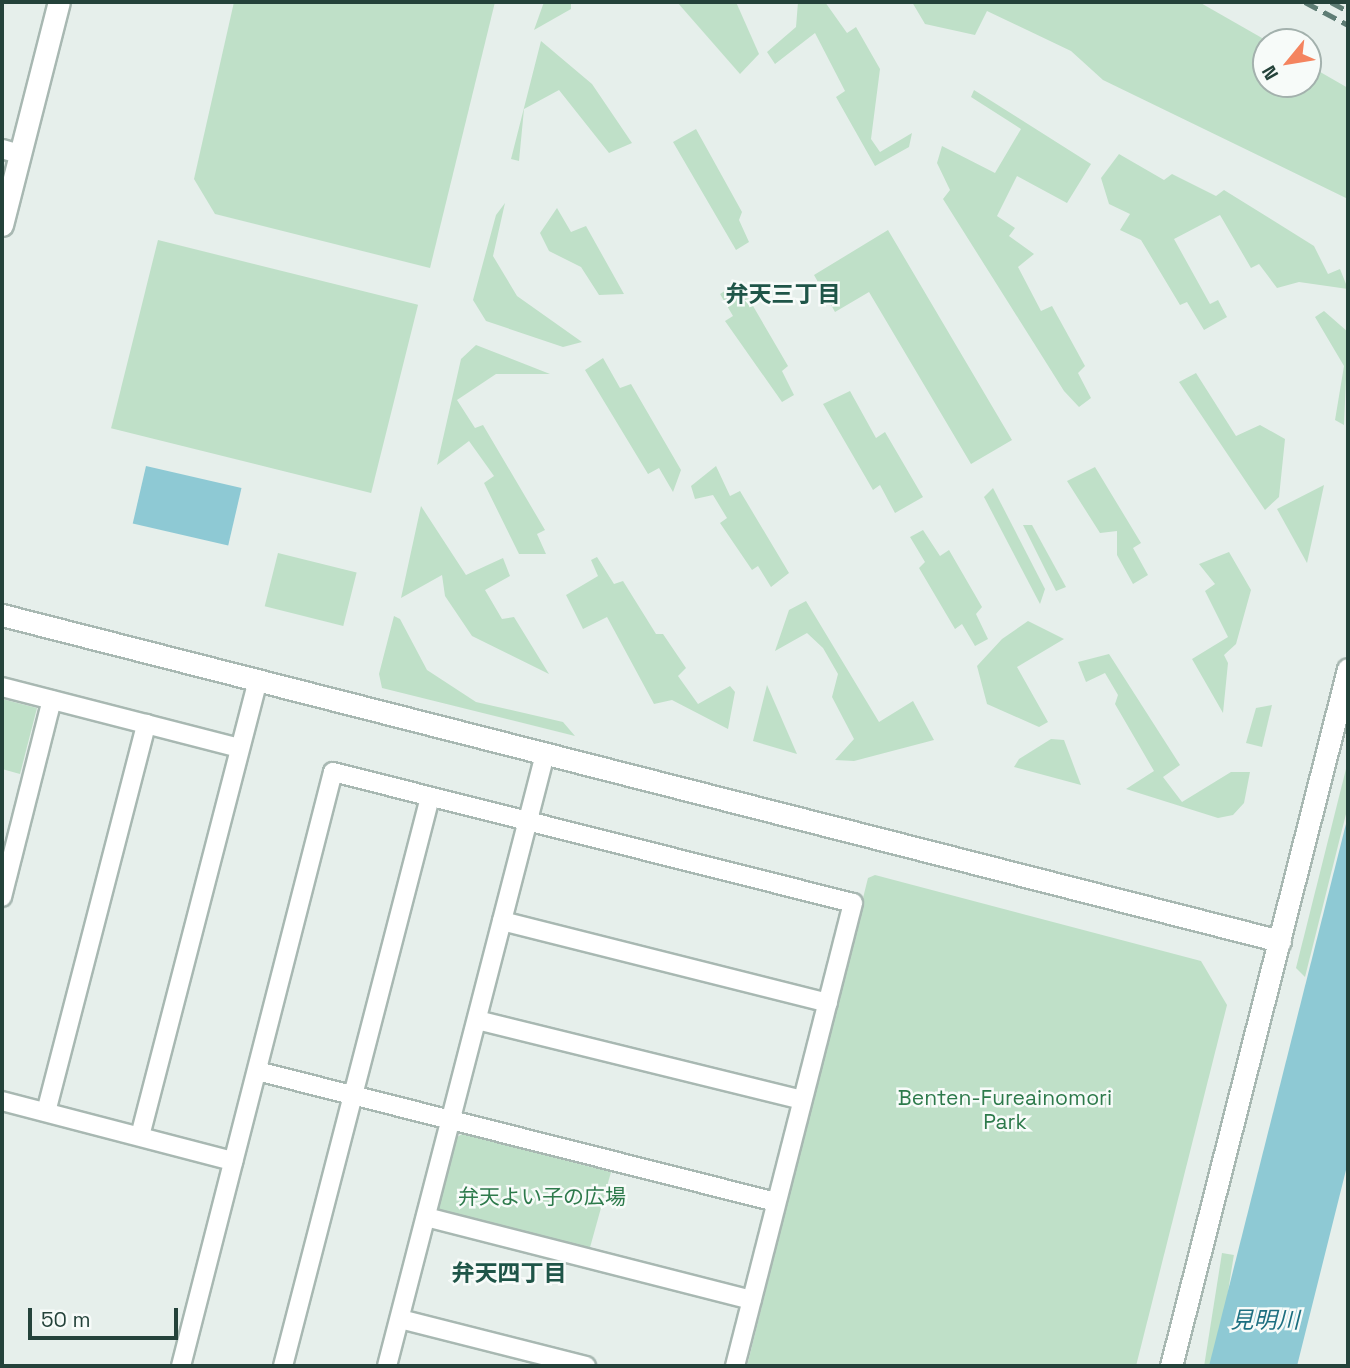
<!DOCTYPE html>
<meta charset="utf-8">
<style>
body{margin:0}
#map{position:relative;width:1350px;height:1368px;overflow:hidden;background:#e6efeb;font-family:"Space Grotesk","Noto Sans JP",sans-serif}
div>[style]{position:absolute}
[style*='--x']{left:calc(var(--x)*1px);top:calc(var(--y)*1px);width:calc(var(--w)*1px);rotate:calc(var(--a)*1deg)}
.green>*{inset:0;background:#bfe0c8;transform-origin:0 0}
.water>*{inset:0;background:#8ec9d4;transform-origin:0 0}
.roads{filter:drop-shadow(2px 0 #a8b8b2) drop-shadow(-2px 0 #a8b8b2) drop-shadow(0 2px #a8b8b2) drop-shadow(0 -2px #a8b8b2)}
.minor>*{height:18px;margin:-9px;padding:0 9px;transform-origin:9px;border-radius:9px;background:#fff}
.tertiary>*{height:21px;margin:-10.5px;padding:0 10.5px;transform-origin:10.5px;border-radius:10.5px;background:#fff}
.rail>*{height:5px;margin-top:-2.5px;transform-origin:0;background:repeating-linear-gradient(90deg,#5f7d75 0 14px,transparent 0 21px)}
span{translate:-50% -50%;white-space:nowrap;text-align:center;line-height:1.15;-webkit-text-stroke:5px #f7fbf9;paint-order:stroke}
.park-label{font-size:21px;color:#2d7a4b}
.neighbourhood-label{font-size:23px;color:#1f5548;font-weight:700}
.water-label{font-size:23px;color:#1c6f80;font-style:italic}
.frame{position:absolute;inset:0;border:4px solid #24423a;pointer-events:none}
.north{position:absolute;left:1252px;top:28px;width:70px;height:70px;box-sizing:border-box;background:#f7fbf9;border:2px solid #a3b1ad;border-radius:50%;rotate:240deg;font-size:19px;font-weight:700;line-height:28px;text-align:center;color:#24423a}
.north::after{content:'';display:block;margin:auto;width:24px;height:32px;background:#f4845f;clip-path:polygon(50% 0,100% 100%,50% 72%,0 100%)}
.scale{position:absolute;left:28px;top:1308px;width:150px;height:32px;box-sizing:border-box;border:4px solid #24423a;border-top:0;padding-left:9px;font-size:21px;line-height:24px;white-space:nowrap;color:#24423a;-webkit-text-stroke:5px #f7fbf9;paint-order:stroke}
</style>
<div id="map">
<div class="green">
<div style="clip-path:polygon(234px 2px,495px 2px,430px 268px,215px 214px,194px 179px)"></div>
<div style="clip-path:polygon(544px 2px,571px 2px,571px 9px,534px 30px)"></div>
<div style="clip-path:polygon(677px 2px,736px 2px,759px 54px,740px 74px)"></div>
<div style="clip-path:polygon(798px 2px,825px 2px,847px 33px,856px 27px,880px 69px,871px 139px,880px 152px,912px 133px,909px 147px,875px 166px,836px 97px,845px 91px,815px 33px,775px 64px,767px 52px,796px 27px)"></div>
<div style="clip-path:polygon(912px 2px,1199px 2px,1269px 42px,1266px 84px,1308px 84px,1308px 65px,1348px 88px,1348px 199px,1103px 80px,1071px 51px,987px 11px,975px 35px,925px 24px)"></div>
<div style="clip-path:polygon(541px 41px,592px 84px,632px 143px,609px 153px,559px 90px,524px 109px,519px 161px,511px 159px)"></div>
<div style="clip-path:polygon(974px 90px,1091px 164px,1067px 203px,1017px 176px,997px 216px,1015px 228px,1009px 236px,1034px 254px,1018px 267px,1041px 311px,1052px 306px,1085px 366px,1078px 373px,1091px 398px,1079px 407px,1064px 391px,943px 199px,950px 190px,937px 163px,942px 146px,995px 173px,1021px 129px,971px 97px)"></div>
<div style="clip-path:polygon(696px 129px,742px 212px,739px 220px,749px 242px,736px 250px,673px 142px)"></div>
<div style="clip-path:polygon(1119px 154px,1164px 180px,1172px 174px,1216px 196px,1224px 190px,1314px 246px,1328px 274px,1340px 269px,1348px 289px,1299px 282px,1277px 288px,1259px 264px,1251px 268px,1220px 215px,1174px 239px,1210px 304px,1218px 300px,1227px 317px,1204px 330px,1187px 302px,1180px 305px,1141px 240px,1120px 230px,1130px 214px,1109px 204px,1101px 178px)"></div>
<div style="clip-path:polygon(505px 203px,493px 256px,517px 296px,582px 342px,563px 347px,486px 321px,473px 300px,496px 215px)"></div>
<div style="clip-path:polygon(557px 208px,571px 232px,586px 226px,624px 294px,599px 295px,581px 267px,549px 251px,540px 233px)"></div>
<div style="clip-path:polygon(888px 230px,1012px 440px,971px 464px,869px 292px,835px 312px,814px 275px)"></div>
<div style="left:158px;top:240px;width:268px;height:194px;rotate:14deg"></div>
<div style="clip-path:polygon(739px 282px,788px 366px,782px 371px,794px 395px,782px 402px,725px 321px,733px 316px,720px 294px)"></div>
<div style="clip-path:polygon(1324px 311px,1348px 332px,1344px 425px,1335px 420px,1344px 366px,1315px 317px)"></div>
<div style="clip-path:polygon(476px 345px,550px 374px,496px 374px,457px 400px,475px 428px,483px 425px,545px 530px,537px 534px,546px 554px,519px 554px,484px 483px,494px 476px,469px 441px,437px 465px,461px 359px)"></div>
<div style="clip-path:polygon(603px 358px,620px 388px,631px 384px,681px 470px,673px 492px,659px 468px,648px 474px,585px 370px)"></div>
<div style="clip-path:polygon(1196px 373px,1236px 436px,1260px 425px,1285px 439px,1279px 497px,1265px 510px,1179px 382px)"></div>
<div style="clip-path:polygon(850px 391px,876px 438px,885px 432px,923px 497px,895px 513px,880px 485px,873px 490px,823px 404px)"></div>
<div style="clip-path:polygon(716px 466px,730px 496px,740px 491px,789px 573px,771px 587px,758px 566px,752px 570px,720px 523px,727px 518px,713px 495px,695px 499px,691px 486px)"></div>
<div style="clip-path:polygon(1095px 467px,1141px 543px,1133px 548px,1148px 575px,1133px 584px,1117px 555px,1117px 531px,1100px 533px,1067px 481px)"></div>
<div style="clip-path:polygon(1324px 485px,1317px 518px,1307px 563px,1277px 509px)"></div>
<div style="clip-path:polygon(993px 488px,1045px 589px,1040px 604px,984px 497px)"></div>
<div style="clip-path:polygon(421px 506px,466px 575px,503px 558px,510px 576px,485px 590px,502px 619px,514px 617px,549px 674px,472px 636px,445px 596px,442px 575px,401px 598px)"></div>
<div style="clip-path:polygon(1023px 525px,1032px 525px,1066px 587px,1056px 591px)"></div>
<div style="clip-path:polygon(923px 530px,940px 556px,949px 550px,982px 607px,976px 614px,988px 639px,975px 646px,962px 624px,955px 629px,919px 568px,925px 562px,910px 537px)"></div>
<div style="clip-path:polygon(1229px 552px,1251px 590px,1236px 644px,1224px 655px,1228px 663px,1223px 713px,1192px 659px,1228px 637px,1205px 591px,1215px 584px,1199px 564px)"></div>
<div style="left:278px;top:553px;width:81px;height:55px;rotate:14deg"></div>
<div style="clip-path:polygon(597px 557px,614px 584px,623px 581px,656px 634px,663px 634px,686px 668px,678px 676px,698px 704px,730px 686px,735px 692px,728px 729px,672px 700px,654px 704px,607px 617px,583px 629px,566px 595px,598px 576px,591px 560px)"></div>
<div style="clip-path:polygon(806px 601px,879px 722px,913px 701px,934px 740px,854px 761px,835px 760px,854px 739px,832px 697px,838px 674px,823px 648px,807px 633px,775px 651px,789px 610px)"></div>
<div style="clip-path:polygon(394px 616px,400px 619px,427px 670px,476px 702px,563px 722px,575px 736px,382px 688px,379px 674px)"></div>
<div style="clip-path:polygon(1028px 621px,1064px 639px,1017px 667px,1048px 722px,1039px 727px,987px 704px,977px 666px,1002px 639px)"></div>
<div style="clip-path:polygon(1109px 654px,1180px 765px,1163px 777px,1182px 802px,1231px 772px,1250px 772px,1244px 803px,1233px 815px,1218px 818px,1126px 789px,1154px 771px,1115px 704px,1118px 695px,1105px 673px,1086px 682px,1078px 662px)"></div>
<div style="clip-path:polygon(767px 685px,797px 754px,753px 741px)"></div>
<div style="clip-path:polygon(2px 699px,37px 708px,20px 774px,2px 769px)"></div>
<div style="clip-path:polygon(1272px 705px,1262px 747px,1246px 743px,1256px 708px)"></div>
<div style="clip-path:polygon(1051px 739px,1064px 740px,1081px 785px,1014px 767px,1019px 759px)"></div>
<div style="clip-path:polygon(1348px 761px,1348px 806px,1305px 977px,1296px 968px)"></div>
<div style="clip-path:polygon(875px 875px,1201px 961px,1227px 1005px,1136px 1366px,747px 1366px,868px 878px)"></div>
<div style="clip-path:polygon(462px 1134px,611px 1172px,589px 1251px,442px 1214px,437px 1206px,454px 1139px)"></div>
<div style="left:1222px;top:1253px;width:12px;height:117px;rotate:9deg"></div>
</div>
<div class="water">
<div style="left:146px;top:466px;width:98px;height:59px;rotate:13deg"></div>
<div style="clip-path:polygon(1348px 816px,1348px 1162px,1297px 1366px,1209px 1366px)"></div>
</div>
<div class="roads">
<div class="minor">
<div style="--x:2;--y:149;--w:19;--a:16"></div>
<div style="--x:2;--y:687;--w:245;--a:14.4"></div>
<div style="--x:2;--y:897;--w:203;--a:-75.8"></div>
<div style="--x:502;--y:921;--w:336;--a:14.1"></div>
<div style="--x:477;--y:1020;--w:335;--a:13.8"></div>
<div style="--x:257;--y:1071;--w:535;--a:14.17"></div>
<div style="--x:2;--y:1101;--w:239;--a:14.6"></div>
<div style="--x:46;--y:1112;--w:401;--a:-75.5"></div>
<div style="--x:140;--y:1136;--w:469;--a:-75.5"></div>
<div style="--x:426;--y:1217;--w:336;--a:14.3"></div>
<div style="--x:400;--y:1319;--w:192;--a:14.2"></div>
<div style="--x:181;--y:1366;--w:613;--a:-75.65"></div>
<div style="--x:333;--y:772;--w:536;--a:14.14"></div>
<div style="--x:853;--y:903;--w:478;--a:104.3"></div>
<div style="--x:283;--y:1366;--w:588;--a:-75.51"></div>
<div style="--x:387;--y:1366;--w:632;--a:-75.52"></div>
</div>
<div class="tertiary">
<div style="--x:2;--y:225;--w:230;--a:-75.7"></div>
<div style="--x:2;--y:615;--w:1319;--a:14.31"></div>
<div style="--x:1171;--y:1366;--w:719;--a:-75.75"></div>
</div>
</div>
<div class="rail">
<div style="--x:1305;--y:2;--w:49;--a:28.1"></div>
<div style="--x:1331;--y:2;--w:19;--a:28"></div>
</div>
<div class="park-label">
<span style="left:1005px;top:1110px">Benten-Fureainomori<br>Park</span>
<span style="left:542px;top:1197px">弁天よい子の広場</span>
</div>
<div class="neighbourhood-label">
<span style="left:783px;top:294px">弁天三丁目</span>
<span style="left:509px;top:1273px">弁天四丁目</span>
</div>
<div class="water-label">
<span style="left:1265px;top:1320px">見明川</span>
</div>
<div class="frame"></div>
<div class="north">N</div>
<div class="scale">50 m</div>
</div>
